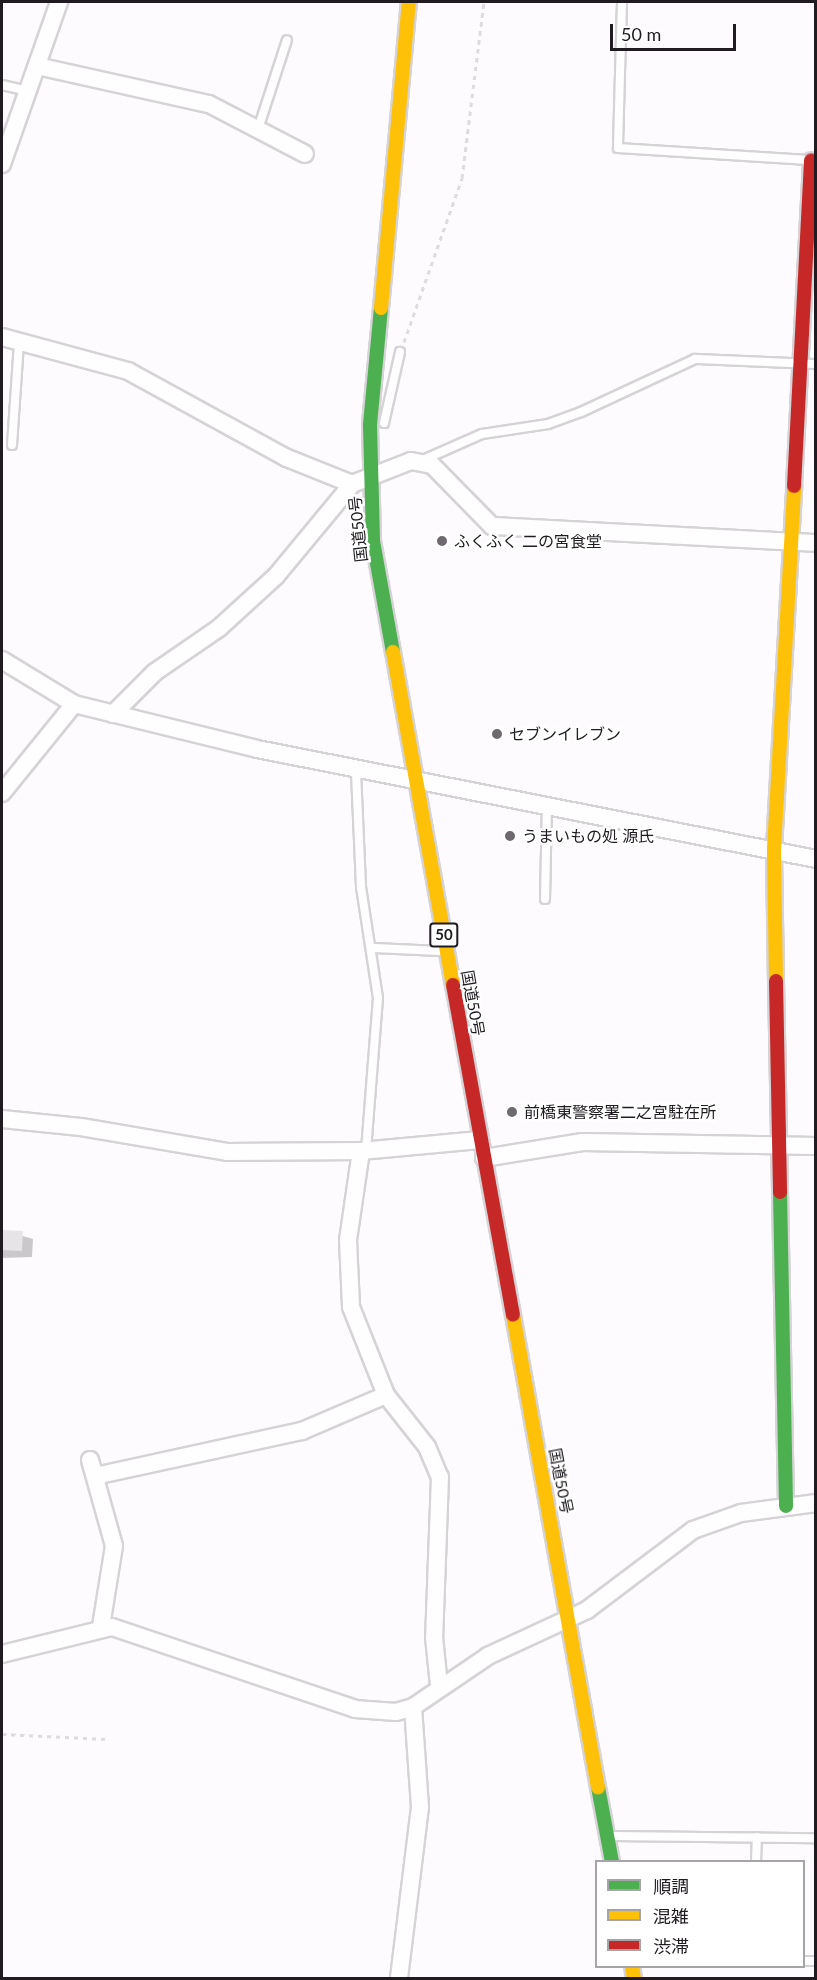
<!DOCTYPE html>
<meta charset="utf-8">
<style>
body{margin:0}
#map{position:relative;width:817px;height:1980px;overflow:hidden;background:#fdfbfe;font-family:Lato,"Noto Sans JP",sans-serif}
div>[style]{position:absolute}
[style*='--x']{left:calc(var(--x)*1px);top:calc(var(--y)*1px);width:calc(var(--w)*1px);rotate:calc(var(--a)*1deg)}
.shadow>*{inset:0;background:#0003}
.building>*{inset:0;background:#e6e4e7;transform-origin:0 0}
.path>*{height:3px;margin-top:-1.5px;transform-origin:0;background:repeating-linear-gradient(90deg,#dddcdd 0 4.5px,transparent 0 9px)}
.roads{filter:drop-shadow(2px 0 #d6d3d6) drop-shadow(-2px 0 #d6d3d6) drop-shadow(0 2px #d6d3d6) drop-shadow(0 -2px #d6d3d6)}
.lane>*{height:8px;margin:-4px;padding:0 4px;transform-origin:4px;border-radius:4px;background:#fffeff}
.street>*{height:16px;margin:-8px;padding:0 8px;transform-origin:8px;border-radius:8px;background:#fffeff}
.fast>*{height:14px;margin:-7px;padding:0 7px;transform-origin:7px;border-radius:7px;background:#4caf50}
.slow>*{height:14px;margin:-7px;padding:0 7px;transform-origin:7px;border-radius:7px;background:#ffc107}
.jam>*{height:14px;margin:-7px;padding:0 7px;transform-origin:7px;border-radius:7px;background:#c62828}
.dots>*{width:16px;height:16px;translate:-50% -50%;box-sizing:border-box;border:3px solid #fff;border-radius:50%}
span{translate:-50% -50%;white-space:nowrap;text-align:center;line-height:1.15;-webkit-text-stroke:5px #fff;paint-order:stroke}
.shield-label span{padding:2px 4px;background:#fff;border:2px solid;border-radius:4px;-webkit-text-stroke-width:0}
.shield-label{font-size:15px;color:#1f1b20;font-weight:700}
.street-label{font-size:16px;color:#1f1b20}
.poi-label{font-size:16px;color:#1f1b20}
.left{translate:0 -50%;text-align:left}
.frame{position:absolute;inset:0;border:3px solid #1f1b20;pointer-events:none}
.legend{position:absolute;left:595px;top:1860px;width:210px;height:108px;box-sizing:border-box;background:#fff;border:2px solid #a5a4a6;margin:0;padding:8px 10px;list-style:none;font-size:18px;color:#1f1b20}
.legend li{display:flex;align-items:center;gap:12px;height:30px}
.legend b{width:30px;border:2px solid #a5a4a6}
.scale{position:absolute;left:610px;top:24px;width:126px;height:27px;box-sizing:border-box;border:3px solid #1f1b20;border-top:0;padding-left:8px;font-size:18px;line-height:21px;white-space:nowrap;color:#1f1b20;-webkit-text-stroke:4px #fff;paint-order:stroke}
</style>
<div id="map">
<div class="shadow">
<div style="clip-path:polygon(2px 1230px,33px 1239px,32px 1257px,2px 1258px)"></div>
</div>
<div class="building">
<div style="left:2px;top:1230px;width:21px;height:20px;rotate:3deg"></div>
</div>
<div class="path">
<div style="--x:404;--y:342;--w:174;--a:-70.5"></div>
<div style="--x:462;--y:178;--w:177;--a:-82.9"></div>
<div style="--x:2;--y:1734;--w:104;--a:2.8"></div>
</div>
<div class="roads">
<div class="lane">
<div style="--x:622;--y:2;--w:146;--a:91.6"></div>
<div style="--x:618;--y:148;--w:191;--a:3.6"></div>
<div style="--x:2;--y:85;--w:26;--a:13"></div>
<div style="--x:259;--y:126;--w:90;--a:-72"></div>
<div style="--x:384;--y:423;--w:73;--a:-77.3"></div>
<div style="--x:12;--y:445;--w:104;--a:-86.1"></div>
<div style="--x:423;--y:460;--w:64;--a:-23.8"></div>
<div style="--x:482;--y:434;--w:67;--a:-8.6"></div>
<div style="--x:548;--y:424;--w:35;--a:-20"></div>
<div style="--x:581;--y:412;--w:126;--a:-24.9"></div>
<div style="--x:695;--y:359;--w:121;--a:2.4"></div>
<div style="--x:356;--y:772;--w:115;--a:87.5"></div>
<div style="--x:361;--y:887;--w:112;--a:81.3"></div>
<div style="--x:378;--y:998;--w:152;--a:94.5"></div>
<div style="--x:545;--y:899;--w:95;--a:-88.8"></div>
<div style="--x:373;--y:948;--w:68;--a:2.5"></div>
<div style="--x:613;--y:1836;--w:203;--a:0.6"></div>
<div style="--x:756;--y:1862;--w:25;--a:-88"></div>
<div style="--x:804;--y:1961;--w:12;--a:0"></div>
</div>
<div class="street">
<div style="--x:37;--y:66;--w:176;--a:12.5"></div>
<div style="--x:209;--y:104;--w:108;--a:27.5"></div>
<div style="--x:2;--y:164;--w:172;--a:-70.6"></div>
<div style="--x:2;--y:337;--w:131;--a:15.1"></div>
<div style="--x:128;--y:371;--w:181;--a:28.7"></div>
<div style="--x:287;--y:458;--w:70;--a:21.8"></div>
<div style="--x:2;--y:660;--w:84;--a:31.4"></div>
<div style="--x:74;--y:704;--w:188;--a:13.8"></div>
<div style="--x:257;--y:749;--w:570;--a:11.13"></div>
<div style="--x:113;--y:714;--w:59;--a:-45"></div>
<div style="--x:155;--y:672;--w:78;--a:-34.5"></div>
<div style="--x:219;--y:628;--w:77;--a:-42.4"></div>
<div style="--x:276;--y:576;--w:119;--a:-50.4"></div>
<div style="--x:352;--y:484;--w:63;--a:-21.3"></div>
<div style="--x:411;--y:461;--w:21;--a:11"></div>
<div style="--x:432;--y:465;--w:86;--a:45.5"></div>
<div style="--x:492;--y:526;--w:324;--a:3"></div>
<div style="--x:2;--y:793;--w:114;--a:-51"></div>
<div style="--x:2;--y:1119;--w:79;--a:5.8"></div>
<div style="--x:81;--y:1127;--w:148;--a:9.7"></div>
<div style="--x:227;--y:1152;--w:134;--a:-0.4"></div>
<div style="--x:361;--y:1151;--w:119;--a:-5.3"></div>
<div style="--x:361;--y:1151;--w:90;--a:98.3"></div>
<div style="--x:348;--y:1240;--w:67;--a:87.4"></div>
<div style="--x:351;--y:1307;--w:95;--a:68.3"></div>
<div style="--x:386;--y:1395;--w:66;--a:51.7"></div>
<div style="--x:427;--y:1447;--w:33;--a:67"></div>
<div style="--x:440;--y:1477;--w:160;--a:92.1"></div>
<div style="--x:434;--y:1637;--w:48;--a:84.1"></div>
<div style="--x:484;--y:1158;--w:100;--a:-9.2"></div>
<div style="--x:583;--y:1142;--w:233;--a:1"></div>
<div style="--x:90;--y:1460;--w:89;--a:74.4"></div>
<div style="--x:114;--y:1546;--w:81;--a:99.2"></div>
<div style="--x:95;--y:1476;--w:212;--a:-12.3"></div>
<div style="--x:302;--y:1431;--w:91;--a:-23.2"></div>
<div style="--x:2;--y:1654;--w:113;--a:-13.8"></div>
<div style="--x:112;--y:1627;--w:256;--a:18.6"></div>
<div style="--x:355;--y:1709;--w:41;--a:4.2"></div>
<div style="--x:396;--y:1712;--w:18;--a:-16"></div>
<div style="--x:413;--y:1707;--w:91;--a:-34.2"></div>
<div style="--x:488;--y:1656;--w:109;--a:-24.9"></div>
<div style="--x:587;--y:1610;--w:133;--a:-37"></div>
<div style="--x:693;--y:1530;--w:51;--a:-19.5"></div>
<div style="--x:741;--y:1513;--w:76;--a:-7.6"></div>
<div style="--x:399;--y:1978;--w:172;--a:-83"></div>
<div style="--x:420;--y:1807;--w:100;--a:-94"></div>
</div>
<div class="fast">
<div style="--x:381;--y:308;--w:118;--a:95.4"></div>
<div style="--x:370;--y:425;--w:116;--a:88.5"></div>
<div style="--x:373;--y:541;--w:113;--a:79.8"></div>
<div style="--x:780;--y:1192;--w:314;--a:88.9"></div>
<div style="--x:598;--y:1787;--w:76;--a:79.4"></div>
</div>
<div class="slow">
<div style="--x:381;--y:308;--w:307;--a:-84.8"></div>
<div style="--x:393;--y:652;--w:338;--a:79.8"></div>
<div style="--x:776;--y:981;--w:132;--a:-90.9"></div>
<div style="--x:774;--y:849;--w:364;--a:-86.8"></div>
<div style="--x:513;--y:1315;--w:480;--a:79.8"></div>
<div style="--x:632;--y:1966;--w:12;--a:81"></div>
</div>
<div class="jam">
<div style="--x:794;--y:486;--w:326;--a:-87"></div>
<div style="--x:776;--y:981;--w:211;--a:88.9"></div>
<div style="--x:453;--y:985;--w:335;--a:79.7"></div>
</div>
</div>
<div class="dots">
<div style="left:442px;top:541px;background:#6d696e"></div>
<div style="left:497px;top:734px;background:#6d696e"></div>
<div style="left:510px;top:836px;background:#6d696e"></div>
<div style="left:512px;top:1112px;background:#6d696e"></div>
</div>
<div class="shield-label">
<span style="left:444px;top:935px">50</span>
</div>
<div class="street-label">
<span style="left:358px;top:529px;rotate:-96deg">国道50号</span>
<span style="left:473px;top:1003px;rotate:80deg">国道50号</span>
<span style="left:561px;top:1481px;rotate:79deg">国道50号</span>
</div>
<div class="poi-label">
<span class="left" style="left:454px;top:541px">ふくふく 二の宮食堂</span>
<span class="left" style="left:509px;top:734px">セブンイレブン</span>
<span class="left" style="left:522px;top:836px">うまいもの処 源氏</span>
<span class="left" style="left:524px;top:1112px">前橋東警察署二之宮駐在所</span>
</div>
<div class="frame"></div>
<ul class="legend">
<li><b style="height:8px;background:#4caf50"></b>順調</li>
<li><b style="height:8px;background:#ffc107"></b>混雑</li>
<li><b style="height:8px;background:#c62828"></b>渋滞</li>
</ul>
<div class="scale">50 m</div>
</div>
